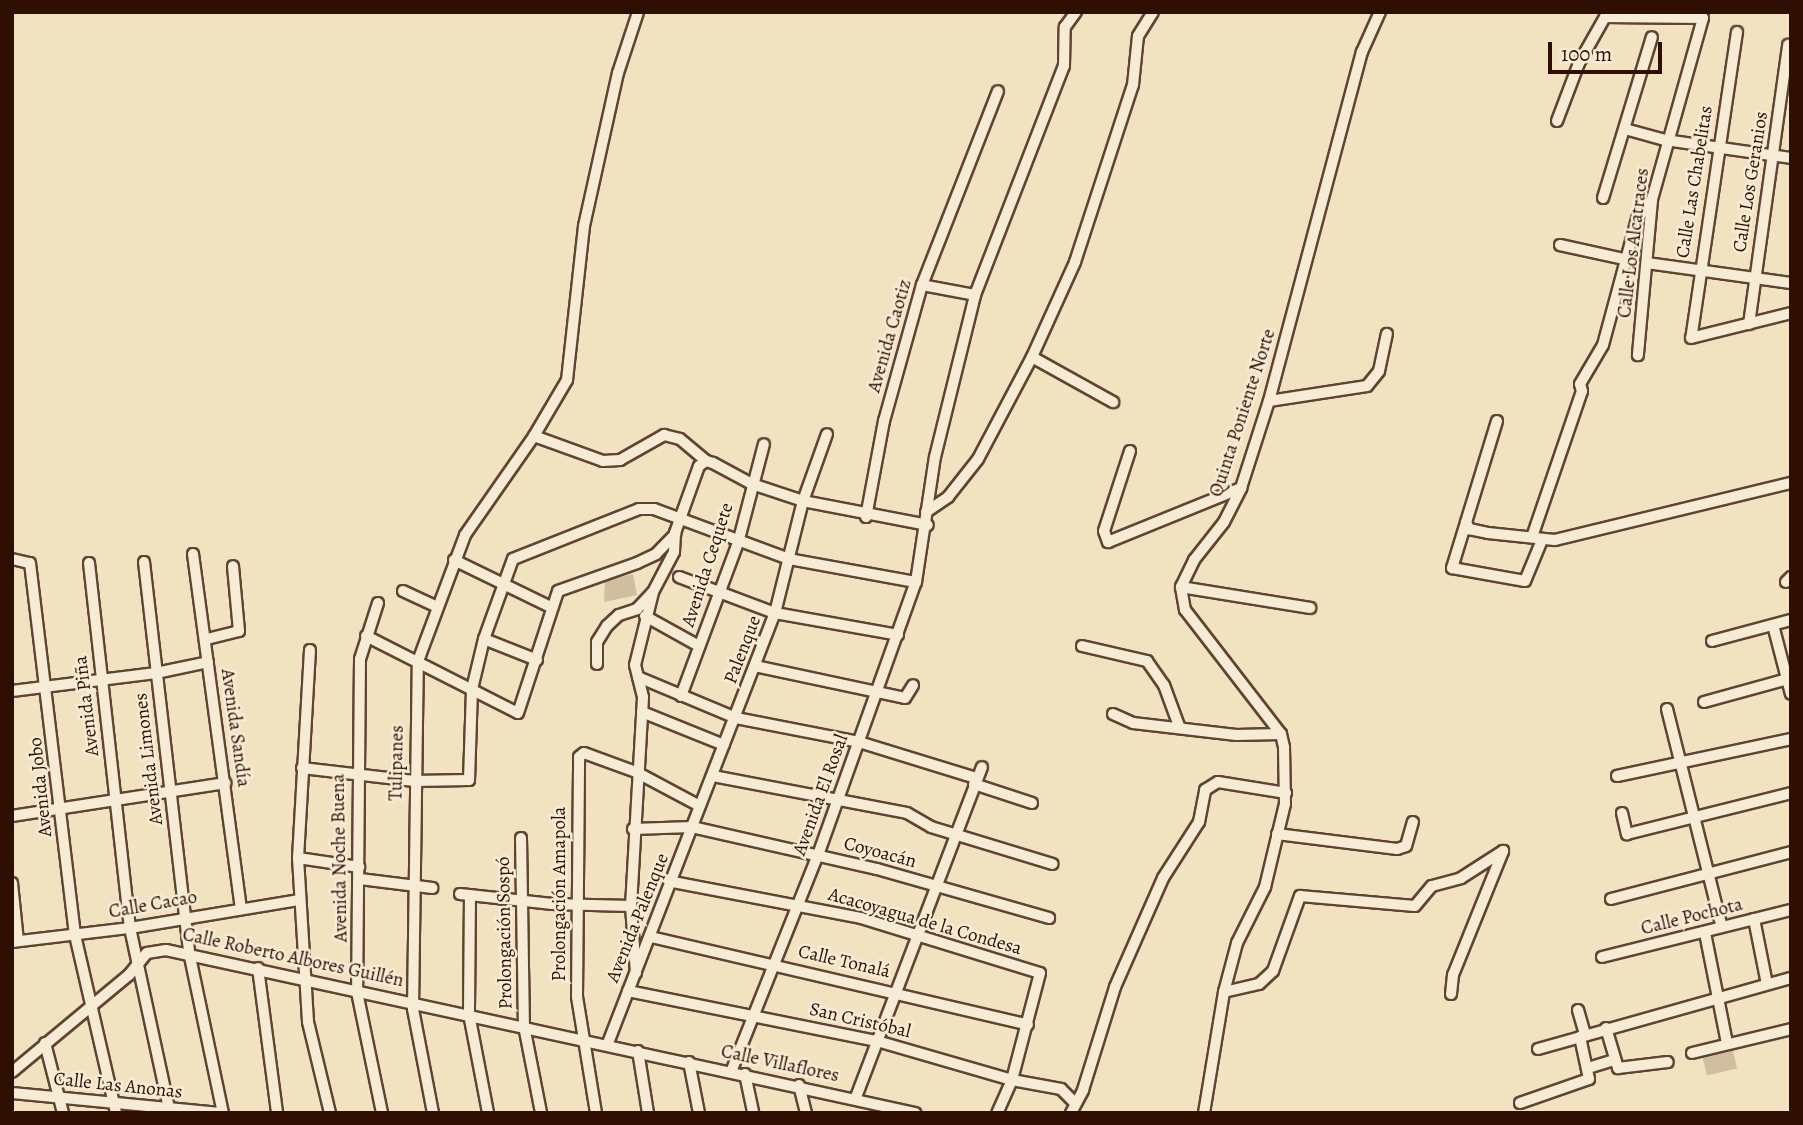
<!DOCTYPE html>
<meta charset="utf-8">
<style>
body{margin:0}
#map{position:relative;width:1803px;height:1125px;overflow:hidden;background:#f1e2c0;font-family:Alegreya,serif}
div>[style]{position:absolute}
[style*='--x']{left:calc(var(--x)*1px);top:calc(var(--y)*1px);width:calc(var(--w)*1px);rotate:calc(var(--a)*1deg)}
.green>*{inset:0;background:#d0bea0;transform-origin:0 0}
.roads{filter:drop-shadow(2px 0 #604431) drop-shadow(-2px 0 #604431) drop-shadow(0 2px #604431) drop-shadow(0 -2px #604431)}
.minor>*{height:10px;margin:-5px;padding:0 5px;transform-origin:5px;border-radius:5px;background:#f6ecd6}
span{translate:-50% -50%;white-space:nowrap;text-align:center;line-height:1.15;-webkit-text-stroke:5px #f6ecd6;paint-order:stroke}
.street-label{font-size:19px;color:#2f0f01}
.frame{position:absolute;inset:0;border:14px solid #2f0f01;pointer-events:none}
.scale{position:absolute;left:1548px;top:42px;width:114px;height:32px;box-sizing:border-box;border:4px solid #2f0f01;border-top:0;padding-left:9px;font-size:21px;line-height:24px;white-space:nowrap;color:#2f0f01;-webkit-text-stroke:5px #f6ecd6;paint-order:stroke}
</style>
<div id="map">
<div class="green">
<div style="clip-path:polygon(633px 574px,637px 595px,604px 602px,605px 581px)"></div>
<div style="left:1733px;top:1051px;width:18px;height:31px;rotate:77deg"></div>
</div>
<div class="roads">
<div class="minor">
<div style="--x:1737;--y:32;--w:309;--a:98.5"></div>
<div style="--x:1691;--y:338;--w:103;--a:-14"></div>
<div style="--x:1557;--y:121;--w:62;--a:-69.2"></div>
<div style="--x:1579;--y:63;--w:53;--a:-60.5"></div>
<div style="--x:1605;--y:17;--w:98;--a:0.6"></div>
<div style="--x:1703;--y:18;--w:189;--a:105.7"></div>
<div style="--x:1652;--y:200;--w:156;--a:95.2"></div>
<div style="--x:1625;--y:129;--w:41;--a:15.4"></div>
<div style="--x:1665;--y:140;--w:127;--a:8.1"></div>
<div style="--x:1603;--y:198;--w:168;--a:-73.1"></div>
<div style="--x:1560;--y:245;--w:66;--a:12.3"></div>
<div style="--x:1647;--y:263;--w:145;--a:7.9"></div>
<div style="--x:922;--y:285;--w:54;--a:10.7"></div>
<div style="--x:1749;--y:324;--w:282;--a:-82"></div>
<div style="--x:1032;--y:357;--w:93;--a:29.1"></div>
<div style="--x:1269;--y:401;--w:99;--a:-8.7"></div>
<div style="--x:1367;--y:386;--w:19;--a:-51"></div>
<div style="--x:1379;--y:371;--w:38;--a:-78"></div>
<div style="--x:1497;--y:421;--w:154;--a:107"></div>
<div style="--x:1452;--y:568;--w:74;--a:10.1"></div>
<div style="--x:1525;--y:581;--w:44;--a:-67.5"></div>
<div style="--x:534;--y:436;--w:73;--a:19.9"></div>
<div style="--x:603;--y:461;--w:17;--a:-3"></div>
<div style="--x:620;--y:460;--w:51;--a:-29.6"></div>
<div style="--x:664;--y:435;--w:16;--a:14"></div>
<div style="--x:680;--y:439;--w:34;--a:40"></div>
<div style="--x:1130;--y:451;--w:84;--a:108"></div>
<div style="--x:1104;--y:531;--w:12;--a:70"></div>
<div style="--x:1108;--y:542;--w:144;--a:-22.1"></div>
<div style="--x:926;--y:512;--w:27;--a:-34"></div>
<div style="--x:948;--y:497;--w:48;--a:-51.7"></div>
<div style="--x:978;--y:459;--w:115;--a:-62.1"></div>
<div style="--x:1032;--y:357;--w:104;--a:-65.6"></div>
<div style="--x:1075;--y:262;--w:186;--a:-71.9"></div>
<div style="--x:1133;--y:85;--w:49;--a:-84.2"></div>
<div style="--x:1138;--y:36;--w:28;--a:-58"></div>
<div style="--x:866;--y:517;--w:98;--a:-79.4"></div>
<div style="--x:884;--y:421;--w:141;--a:-74.4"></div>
<div style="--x:922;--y:285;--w:208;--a:-68.6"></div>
<div style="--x:1466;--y:522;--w:8;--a:67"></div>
<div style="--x:1469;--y:529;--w:19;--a:12"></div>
<div style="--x:1488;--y:533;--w:67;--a:6"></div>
<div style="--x:1555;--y:540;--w:243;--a:-13.6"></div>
<div style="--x:1532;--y:537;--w:154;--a:-71.1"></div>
<div style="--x:1582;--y:391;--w:7;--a:-106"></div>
<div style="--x:1580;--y:384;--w:45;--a:-59.5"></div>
<div style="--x:1603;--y:345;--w:131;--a:-74.9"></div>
<div style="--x:1637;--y:219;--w:24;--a:-52"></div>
<div style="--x:193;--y:554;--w:356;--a:82.3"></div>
<div style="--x:12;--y:559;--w:18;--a:13"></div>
<div style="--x:30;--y:563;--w:375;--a:83.1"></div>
<div style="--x:75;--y:935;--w:183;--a:77"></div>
<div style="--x:454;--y:560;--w:108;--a:25.9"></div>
<div style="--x:144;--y:562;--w:393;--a:83.4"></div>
<div style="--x:189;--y:952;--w:165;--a:78.1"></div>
<div style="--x:89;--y:563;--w:367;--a:83.6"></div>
<div style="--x:130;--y:928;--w:189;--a:77.8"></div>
<div style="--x:679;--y:577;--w:103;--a:20.6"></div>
<div style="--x:775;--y:613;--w:125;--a:10.1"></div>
<div style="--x:1786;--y:582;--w:7;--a:-45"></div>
<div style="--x:1181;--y:587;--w:131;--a:9.2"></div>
<div style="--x:403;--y:591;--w:35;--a:25"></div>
<div style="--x:378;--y:603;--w:59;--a:107.8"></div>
<div style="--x:360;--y:659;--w:333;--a:90.5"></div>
<div style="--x:357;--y:992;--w:124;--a:78.3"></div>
<div style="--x:645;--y:616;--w:62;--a:29.1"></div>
<div style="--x:1773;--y:625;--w:71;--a:75.4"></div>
<div style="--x:366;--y:636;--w:170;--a:26.9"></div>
<div style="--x:518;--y:713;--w:128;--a:-71.8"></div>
<div style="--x:558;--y:591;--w:84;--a:-19.5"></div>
<div style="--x:637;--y:563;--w:21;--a:-25"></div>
<div style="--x:656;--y:554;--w:28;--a:-46"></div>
<div style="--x:207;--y:639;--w:33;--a:-14"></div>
<div style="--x:239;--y:631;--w:65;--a:-95.3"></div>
<div style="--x:484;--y:639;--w:57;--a:21.6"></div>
<div style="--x:1712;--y:641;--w:82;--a:-14.9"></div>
<div style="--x:1082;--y:646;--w:67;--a:13"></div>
<div style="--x:1147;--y:661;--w:29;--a:55"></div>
<div style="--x:1164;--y:685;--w:44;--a:69.9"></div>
<div style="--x:310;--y:650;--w:208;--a:93.3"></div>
<div style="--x:298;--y:858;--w:164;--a:86.5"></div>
<div style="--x:308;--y:1022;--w:94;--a:76.4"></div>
<div style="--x:597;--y:664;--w:22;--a:-90"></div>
<div style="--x:597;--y:642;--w:19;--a:-58"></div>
<div style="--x:607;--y:626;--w:16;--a:-43"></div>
<div style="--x:619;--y:615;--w:19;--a:-18"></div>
<div style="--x:637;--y:609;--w:22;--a:-47"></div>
<div style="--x:755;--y:666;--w:153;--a:12"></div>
<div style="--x:905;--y:698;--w:15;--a:-58"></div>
<div style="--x:638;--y:677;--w:106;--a:22.7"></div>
<div style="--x:736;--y:718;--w:125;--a:11"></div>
<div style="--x:859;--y:742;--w:122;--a:17.1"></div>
<div style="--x:12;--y:691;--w:145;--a:-7.1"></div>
<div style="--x:156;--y:673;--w:53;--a:-11.9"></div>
<div style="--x:681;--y:696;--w:163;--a:-69.6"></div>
<div style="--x:738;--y:543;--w:102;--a:-75.3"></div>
<div style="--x:1704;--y:702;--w:90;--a:-15.4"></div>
<div style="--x:1667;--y:709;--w:222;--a:75.9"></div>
<div style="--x:642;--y:712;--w:88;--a:21.9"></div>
<div style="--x:1113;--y:714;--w:22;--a:24"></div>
<div style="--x:1133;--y:723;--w:104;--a:6.6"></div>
<div style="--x:1236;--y:735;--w:45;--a:-1.3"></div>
<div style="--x:302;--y:768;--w:113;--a:6.6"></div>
<div style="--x:414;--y:781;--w:55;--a:-1"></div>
<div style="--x:469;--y:780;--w:91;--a:-88.1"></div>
<div style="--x:472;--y:689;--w:51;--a:-76.5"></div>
<div style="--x:484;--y:639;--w:85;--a:-70.1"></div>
<div style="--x:513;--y:559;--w:136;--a:-21.6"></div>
<div style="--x:639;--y:509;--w:15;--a:0"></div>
<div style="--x:654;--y:509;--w:144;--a:20.3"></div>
<div style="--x:789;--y:559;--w:129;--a:10.3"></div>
<div style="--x:713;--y:776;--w:197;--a:10.8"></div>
<div style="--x:907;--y:813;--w:28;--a:30"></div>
<div style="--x:931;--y:827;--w:127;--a:16.9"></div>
<div style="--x:1617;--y:776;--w:178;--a:-12"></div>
<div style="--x:974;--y:784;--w:61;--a:18.1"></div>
<div style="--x:1622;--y:813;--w:22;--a:77"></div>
<div style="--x:1627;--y:834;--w:169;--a:-14"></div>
<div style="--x:12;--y:816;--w:216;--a:-8.8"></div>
<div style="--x:633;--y:829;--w:59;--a:-1.9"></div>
<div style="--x:692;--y:827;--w:190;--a:12.8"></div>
<div style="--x:877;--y:869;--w:179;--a:15.9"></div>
<div style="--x:1277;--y:834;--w:121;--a:7.1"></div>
<div style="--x:1397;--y:849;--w:9;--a:-18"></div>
<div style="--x:1406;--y:846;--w:25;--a:-74"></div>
<div style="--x:521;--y:838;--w:188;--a:89.1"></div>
<div style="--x:524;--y:1026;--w:89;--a:78.9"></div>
<div style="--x:298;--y:858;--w:62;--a:8.4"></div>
<div style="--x:360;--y:879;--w:73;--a:7.1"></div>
<div style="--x:673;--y:882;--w:191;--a:10.8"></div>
<div style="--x:861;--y:918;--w:187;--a:17.1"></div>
<div style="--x:1040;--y:973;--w:111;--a:104.7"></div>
<div style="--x:1012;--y:1080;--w:36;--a:114"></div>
<div style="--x:12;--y:883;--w:58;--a:84.1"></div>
<div style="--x:460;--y:894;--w:93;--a:6.2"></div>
<div style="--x:552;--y:904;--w:79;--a:1.5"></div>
<div style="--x:470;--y:895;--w:119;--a:90.5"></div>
<div style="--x:469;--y:1014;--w:101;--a:79.1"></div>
<div style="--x:1611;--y:899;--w:186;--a:-14.6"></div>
<div style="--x:1754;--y:919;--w:66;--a:78.7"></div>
<div style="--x:1705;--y:933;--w:112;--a:78.7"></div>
<div style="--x:651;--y:937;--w:387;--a:13.1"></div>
<div style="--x:12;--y:942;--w:119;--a:-6.8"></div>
<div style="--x:130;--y:928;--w:172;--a:-9.4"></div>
<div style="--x:1602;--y:957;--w:195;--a:-14"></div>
<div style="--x:258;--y:968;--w:146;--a:82.5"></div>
<div style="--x:636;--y:973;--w:67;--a:-94.3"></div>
<div style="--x:631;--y:906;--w:209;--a:-86.7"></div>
<div style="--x:643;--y:697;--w:33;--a:-104"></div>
<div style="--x:635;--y:665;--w:75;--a:-76.1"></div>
<div style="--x:653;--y:592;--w:45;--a:-62.3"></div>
<div style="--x:674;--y:552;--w:19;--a:-87"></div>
<div style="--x:675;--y:533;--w:71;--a:-70.3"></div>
<div style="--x:699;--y:466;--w:9;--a:-36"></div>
<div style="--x:706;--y:461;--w:7;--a:16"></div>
<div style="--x:713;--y:463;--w:44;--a:28.3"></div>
<div style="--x:752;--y:484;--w:54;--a:18.4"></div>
<div style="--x:803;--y:501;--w:127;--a:10.9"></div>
<div style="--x:628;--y:991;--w:254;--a:11.4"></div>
<div style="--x:877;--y:1041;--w:141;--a:16.1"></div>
<div style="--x:1012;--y:1080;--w:50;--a:10.4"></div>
<div style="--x:1061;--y:1089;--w:20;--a:45"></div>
<div style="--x:1224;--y:992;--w:36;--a:-13"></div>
<div style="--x:1259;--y:984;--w:19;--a:-43"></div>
<div style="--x:1273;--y:971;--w:80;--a:-70.2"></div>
<div style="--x:1300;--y:896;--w:115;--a:5"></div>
<div style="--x:1415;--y:906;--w:26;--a:-50"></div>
<div style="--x:1432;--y:886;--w:30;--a:-15"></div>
<div style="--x:1461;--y:878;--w:50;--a:-32.7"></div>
<div style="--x:1451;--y:994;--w:19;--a:-84"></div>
<div style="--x:1453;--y:975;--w:134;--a:-68"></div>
<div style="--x:1578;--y:1010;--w:26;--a:74"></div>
<div style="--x:1606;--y:1028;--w:42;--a:73.3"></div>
<div style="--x:1618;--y:1068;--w:50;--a:-6.8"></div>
<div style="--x:45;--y:1043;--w:72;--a:75.6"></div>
<div style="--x:608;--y:1043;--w:461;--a:-68.8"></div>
<div style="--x:775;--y:613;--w:115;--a:-76"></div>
<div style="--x:803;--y:501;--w:71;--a:-70.3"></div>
<div style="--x:1538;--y:1049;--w:263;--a:-15.7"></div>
<div style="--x:638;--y:1051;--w:63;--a:80.8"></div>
<div style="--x:1692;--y:1053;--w:102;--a:-13.6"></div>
<div style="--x:689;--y:1062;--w:52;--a:78.9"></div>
<div style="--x:1588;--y:1068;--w:28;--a:-17"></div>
<div style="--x:12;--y:1072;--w:152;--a:-39.7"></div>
<div style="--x:129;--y:975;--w:28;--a:-51"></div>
<div style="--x:147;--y:953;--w:19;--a:-9"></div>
<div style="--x:166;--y:950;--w:767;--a:12.28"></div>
<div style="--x:731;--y:1072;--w:234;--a:-68.2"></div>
<div style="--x:818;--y:855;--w:290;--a:-70.3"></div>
<div style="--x:916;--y:582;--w:126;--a:-81.4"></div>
<div style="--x:935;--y:457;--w:167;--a:-76.1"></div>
<div style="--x:975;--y:295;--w:246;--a:-68.8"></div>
<div style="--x:1064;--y:66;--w:39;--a:-89"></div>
<div style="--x:1065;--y:27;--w:19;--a:-54"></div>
<div style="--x:745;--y:1074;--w:40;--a:78"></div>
<div style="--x:799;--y:1085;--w:29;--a:76"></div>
<div style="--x:12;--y:1093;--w:209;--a:5.5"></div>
<div style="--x:856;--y:1097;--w:353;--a:-69.1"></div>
<div style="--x:1520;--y:1103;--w:73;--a:-19.2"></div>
<div style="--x:1589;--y:1079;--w:43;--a:-102.1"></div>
<div style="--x:433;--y:1113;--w:106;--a:-100.9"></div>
<div style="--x:413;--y:1009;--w:348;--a:-89.2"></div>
<div style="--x:418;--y:661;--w:134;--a:-69.5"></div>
<div style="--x:465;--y:535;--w:121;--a:-55.1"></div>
<div style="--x:534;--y:436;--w:65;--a:-59.5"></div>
<div style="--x:567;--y:380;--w:155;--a:-83.7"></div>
<div style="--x:584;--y:226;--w:157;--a:-77.5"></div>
<div style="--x:618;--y:73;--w:64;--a:-71.8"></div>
<div style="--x:596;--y:1113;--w:118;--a:-99.3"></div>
<div style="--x:577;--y:997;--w:240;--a:-89.5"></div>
<div style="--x:579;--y:757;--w:6;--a:-39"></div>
<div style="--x:584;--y:753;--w:55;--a:20.1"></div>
<div style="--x:636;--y:772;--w:72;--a:28"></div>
<div style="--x:1071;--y:1113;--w:26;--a:-62"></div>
<div style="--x:1083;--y:1090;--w:108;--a:-72.7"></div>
<div style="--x:1115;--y:987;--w:119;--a:-66.2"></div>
<div style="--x:1163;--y:878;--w:67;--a:-57.3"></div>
<div style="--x:1199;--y:822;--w:33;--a:-79"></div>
<div style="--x:1205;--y:790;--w:15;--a:-32"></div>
<div style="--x:1218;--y:782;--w:69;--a:9.2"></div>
<div style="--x:1204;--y:1113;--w:123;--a:-80.6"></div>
<div style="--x:1224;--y:992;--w:51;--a:-75.1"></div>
<div style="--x:1237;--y:943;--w:63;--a:-63.4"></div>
<div style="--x:1265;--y:887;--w:85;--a:-76.5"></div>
<div style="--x:1285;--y:804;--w:57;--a:-91"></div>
<div style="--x:1284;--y:747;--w:13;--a:-103"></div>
<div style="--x:1281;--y:734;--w:157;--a:-127.7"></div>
<div style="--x:1185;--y:610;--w:23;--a:-100"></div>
<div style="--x:1181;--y:587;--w:30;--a:-64"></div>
<div style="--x:1194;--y:560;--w:48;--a:-51.7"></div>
<div style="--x:1224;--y:522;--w:38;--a:-63"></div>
<div style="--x:1241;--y:488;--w:91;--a:-72.2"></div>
<div style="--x:1269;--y:401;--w:361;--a:-75.1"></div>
<div style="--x:1362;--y:52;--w:44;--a:-65.8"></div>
</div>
</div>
<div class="street-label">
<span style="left:1695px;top:182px;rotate:-81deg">Calle Las Chabelitas</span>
<span style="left:1751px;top:182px;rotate:-81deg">Calle Los Geranios</span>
<span style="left:1634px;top:243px;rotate:-83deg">Calle Los Alcatraces</span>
<span style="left:890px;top:336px;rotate:-74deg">Avenida Caotiz</span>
<span style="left:1243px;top:413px;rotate:-72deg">Quinta Poniente Norte</span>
<span style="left:708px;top:565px;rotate:-72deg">Avenida Cequete</span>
<span style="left:743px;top:650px;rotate:-69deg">Palenque</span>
<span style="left:87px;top:706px;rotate:-97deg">Avenida Piña</span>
<span style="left:235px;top:728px;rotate:82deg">Avenida Sandía</span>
<span style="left:149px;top:759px;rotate:-97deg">Avenida Limones</span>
<span style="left:397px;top:763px;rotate:-89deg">Tulipanes</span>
<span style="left:41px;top:787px;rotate:-96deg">Avenida Jobo</span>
<span style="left:821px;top:795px;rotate:-70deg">Avenida El Rosal</span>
<span style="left:880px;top:853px;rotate:15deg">Coyoacán</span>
<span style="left:340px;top:858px;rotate:-91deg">Avenida Noche Buena</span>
<span style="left:560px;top:894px;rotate:-90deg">Prolongación Amapola</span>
<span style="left:153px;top:905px;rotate:-10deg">Calle Cacao</span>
<span style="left:1692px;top:917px;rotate:-14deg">Calle Pochota</span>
<span style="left:638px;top:918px;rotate:-68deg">Avenida Palenque</span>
<span style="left:925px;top:922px;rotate:16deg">Acacoyagua de la Condesa</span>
<span style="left:505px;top:933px;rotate:-91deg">Prolongación Sospó</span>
<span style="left:293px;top:958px;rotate:12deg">Calle Roberto Albores Guillén</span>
<span style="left:844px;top:962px;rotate:13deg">Calle Tonalá</span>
<span style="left:860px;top:1021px;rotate:13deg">San Cristóbal</span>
<span style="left:780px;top:1064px;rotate:12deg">Calle Villaflores</span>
<span style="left:118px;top:1086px;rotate:6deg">Calle Las Anonas</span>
</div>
<div class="frame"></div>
<div class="scale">100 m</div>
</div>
